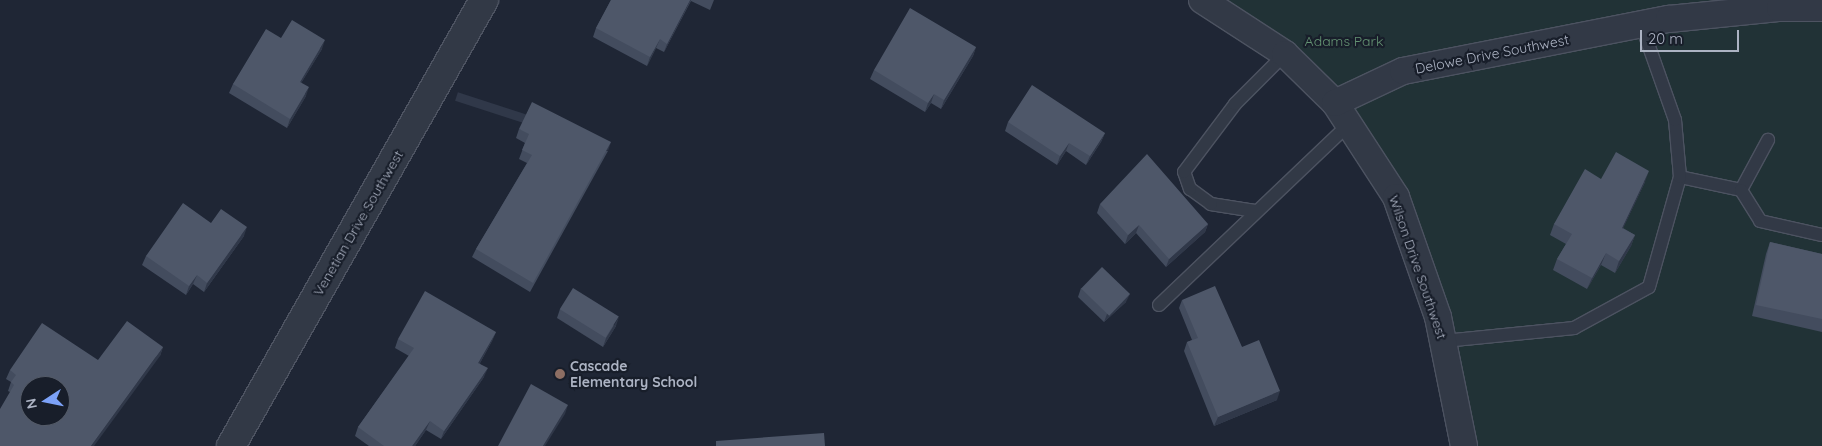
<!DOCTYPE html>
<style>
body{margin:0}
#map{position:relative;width:1822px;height:446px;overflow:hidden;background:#1f2635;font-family:Quicksand,sans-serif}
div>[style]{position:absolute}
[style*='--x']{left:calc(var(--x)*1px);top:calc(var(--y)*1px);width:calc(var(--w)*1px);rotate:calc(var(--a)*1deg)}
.green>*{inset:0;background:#213236}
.roads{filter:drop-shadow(1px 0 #4d5361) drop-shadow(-1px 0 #4d5361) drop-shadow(0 1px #4d5361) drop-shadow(0 -1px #4d5361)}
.service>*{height:12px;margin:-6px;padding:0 6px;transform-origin:6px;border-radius:6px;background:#323946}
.minor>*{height:26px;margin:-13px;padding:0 13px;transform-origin:13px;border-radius:13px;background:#323946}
.tertiary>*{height:28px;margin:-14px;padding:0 14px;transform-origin:14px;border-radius:14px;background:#323946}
.wall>*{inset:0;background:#434c5e}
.shaded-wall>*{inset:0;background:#303849;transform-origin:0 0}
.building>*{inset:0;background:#4e5769;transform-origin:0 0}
.dots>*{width:14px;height:14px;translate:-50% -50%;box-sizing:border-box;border:2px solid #181e2a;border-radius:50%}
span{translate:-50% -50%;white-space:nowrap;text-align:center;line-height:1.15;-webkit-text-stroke:4.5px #181e2a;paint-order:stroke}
.park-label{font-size:14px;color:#649373}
.street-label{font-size:14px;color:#acb3c3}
.poi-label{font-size:14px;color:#acb3c3;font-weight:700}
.left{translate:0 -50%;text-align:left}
.north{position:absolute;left:20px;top:376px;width:50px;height:50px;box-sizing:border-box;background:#181e2a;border:1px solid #535a67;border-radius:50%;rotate:259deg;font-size:14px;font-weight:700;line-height:20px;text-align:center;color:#acb3c3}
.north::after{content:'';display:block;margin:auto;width:18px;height:22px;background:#7ca2f8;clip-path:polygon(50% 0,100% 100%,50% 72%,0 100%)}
.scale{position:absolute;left:1640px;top:30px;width:99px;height:22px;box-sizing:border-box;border:2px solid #acb3c3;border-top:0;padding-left:6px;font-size:15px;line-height:18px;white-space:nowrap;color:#acb3c3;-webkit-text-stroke:4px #181e2a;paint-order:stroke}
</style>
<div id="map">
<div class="green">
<div style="clip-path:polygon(1197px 0,1822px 0,1822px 446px,1466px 446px,1401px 216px,1335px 84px)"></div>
</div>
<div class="roads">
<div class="service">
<div style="--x:1680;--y:177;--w:62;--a:12"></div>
<div style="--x:1741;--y:190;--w:57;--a:-61.6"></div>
<div style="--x:1741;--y:190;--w:36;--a:58"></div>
<div style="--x:1760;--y:221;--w:64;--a:12.7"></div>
<div style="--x:1255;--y:211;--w:45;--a:-171"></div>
<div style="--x:1211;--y:204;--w:26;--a:-144"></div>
<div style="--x:1190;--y:189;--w:18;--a:-109"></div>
<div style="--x:1184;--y:172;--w:85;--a:-53.1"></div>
<div style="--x:1235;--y:104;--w:71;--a:-45"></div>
<div style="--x:1159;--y:305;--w:262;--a:-43.6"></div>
<div style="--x:1444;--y:341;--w:131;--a:-5.7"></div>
<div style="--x:1574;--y:328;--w:85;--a:-28.7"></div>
<div style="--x:1649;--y:287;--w:114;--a:-74.3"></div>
<div style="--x:1680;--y:177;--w:57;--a:-95"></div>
<div style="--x:1675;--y:120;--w:102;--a:-109.5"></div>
</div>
<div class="minor">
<div style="--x:1202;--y:0;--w:99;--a:33"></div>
<div style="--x:1285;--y:54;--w:70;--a:44.4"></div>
<div style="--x:1335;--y:103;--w:112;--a:57"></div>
<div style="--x:1396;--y:197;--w:127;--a:70.7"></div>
<div style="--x:1438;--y:317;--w:132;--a:78.6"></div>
<div style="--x:1335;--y:103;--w:75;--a:-25.2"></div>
<div style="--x:1403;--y:71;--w:271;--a:-11.1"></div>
<div style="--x:1669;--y:19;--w:112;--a:-5.7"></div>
<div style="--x:1780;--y:8;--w:42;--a:0"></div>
</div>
<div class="tertiary">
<div style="--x:231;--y:446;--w:513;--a:-60.44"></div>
</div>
</div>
<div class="wall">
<div style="clip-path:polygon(611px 0,714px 0,710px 10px,691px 1px,664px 52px,656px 48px,647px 66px,593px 37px,596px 28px)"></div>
<div style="clip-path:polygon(281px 38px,322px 49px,301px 83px,306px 96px,287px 128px,229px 93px,233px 84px)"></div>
<div style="clip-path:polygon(976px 47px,973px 56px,941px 109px,931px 103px,925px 112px,870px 79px,874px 70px)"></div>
<div style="clip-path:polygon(1008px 122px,1105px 133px,1101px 142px,1086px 165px,1066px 151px,1057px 165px,1005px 131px)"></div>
<div style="clip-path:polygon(519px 129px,608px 151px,530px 292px,472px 257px,476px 249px,527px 163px,519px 159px,525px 143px,516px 138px)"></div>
<div style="clip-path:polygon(1601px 179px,1645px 182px,1623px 228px,1635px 235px,1631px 246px,1615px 273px,1601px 265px,1587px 289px,1553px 270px,1557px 259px,1566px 244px,1550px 235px,1554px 224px)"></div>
<div style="clip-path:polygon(1100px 204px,1208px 224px,1205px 232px,1166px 267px,1136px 233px,1125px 244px,1097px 213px)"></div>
<div style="clip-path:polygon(211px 223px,244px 236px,204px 292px,193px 284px,186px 295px,142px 265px,146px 256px)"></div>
<div style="clip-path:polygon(1770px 242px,1822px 254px,1822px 332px,1752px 316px,1766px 254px)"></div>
<div style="clip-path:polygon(1081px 288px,1126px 302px,1104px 322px,1078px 297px)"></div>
<div style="clip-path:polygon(1182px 300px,1242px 347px,1277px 400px,1214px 426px,1184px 351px,1187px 342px,1192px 340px,1179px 308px)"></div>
<div style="clip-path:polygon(560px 309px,616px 326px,603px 347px,557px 318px)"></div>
<div style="clip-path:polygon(496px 332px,492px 341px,480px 363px,484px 377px,441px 439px,426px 430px,415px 446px,369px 446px,355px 436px,358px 427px,409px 356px,395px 348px,398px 339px)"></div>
<div style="clip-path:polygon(163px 347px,160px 356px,10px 392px,8px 391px,11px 382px,6px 379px,10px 370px,98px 360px)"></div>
</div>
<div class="shaded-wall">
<div style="clip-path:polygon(690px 0,691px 0,664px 52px,667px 44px)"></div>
<div style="clip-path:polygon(660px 39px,656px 48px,647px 66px,650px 57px)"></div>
<div style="clip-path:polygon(325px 40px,322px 49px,297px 90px,300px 82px)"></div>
<div style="clip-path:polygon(976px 47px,973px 56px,941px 109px,944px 100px)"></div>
<div style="clip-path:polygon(309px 87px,306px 96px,287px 128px,290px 119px)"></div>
<div style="clip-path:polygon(934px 94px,931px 103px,925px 112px,928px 103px)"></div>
<div style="clip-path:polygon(1105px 133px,1101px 142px,1086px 165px,1090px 156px)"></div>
<div style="left:611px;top:142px;width:9px;height:161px;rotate:108deg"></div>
<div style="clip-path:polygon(1069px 143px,1066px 151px,1057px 165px,1060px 156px)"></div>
<div style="clip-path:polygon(1649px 171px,1645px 182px,1618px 239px,1622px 228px)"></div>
<div style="clip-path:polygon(1208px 224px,1205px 232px,1166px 267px,1169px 259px)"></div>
<div style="clip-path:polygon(1139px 225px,1136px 233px,1125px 244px,1128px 235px)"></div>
<div style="clip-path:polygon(247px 227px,244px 236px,204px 292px,207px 283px)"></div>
<div style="clip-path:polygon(1635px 235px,1631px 246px,1615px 273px,1619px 261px)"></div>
<div style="clip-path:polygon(1606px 253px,1601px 265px,1587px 289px,1592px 278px)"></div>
<div style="clip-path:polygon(197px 275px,193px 284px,186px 295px,189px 286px)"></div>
<div style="clip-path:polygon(1130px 294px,1126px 302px,1104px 322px,1107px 314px)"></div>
<div style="clip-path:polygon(619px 317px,616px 326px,603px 347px,606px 338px)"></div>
<div style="clip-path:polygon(496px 332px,492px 341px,475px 372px,478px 363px)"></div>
<div style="clip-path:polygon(163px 347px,160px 356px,94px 446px,91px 446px)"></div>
<div style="clip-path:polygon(488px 368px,484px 377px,441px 439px,444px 431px)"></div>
<div style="clip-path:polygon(1280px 391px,1277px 400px,1214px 426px,1218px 417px)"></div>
<div style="clip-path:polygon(568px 405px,565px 414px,545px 446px,543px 446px)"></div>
<div style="clip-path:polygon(430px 421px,426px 430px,415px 446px,412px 446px)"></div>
</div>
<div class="building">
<div style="clip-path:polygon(611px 0,690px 0,667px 44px,660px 39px,650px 57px,596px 28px)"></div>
<div style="clip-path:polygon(910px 8px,976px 47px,944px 100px,934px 94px,928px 103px,874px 70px)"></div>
<div style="clip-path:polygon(292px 20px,325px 40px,300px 82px,309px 87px,290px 119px,233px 84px,266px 29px,281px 38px)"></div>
<div style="clip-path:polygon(1032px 85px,1105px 133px,1090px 156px,1069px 143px,1060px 156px,1008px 122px)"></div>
<div style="clip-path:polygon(532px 102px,611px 142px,533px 283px,476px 249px,532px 155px,522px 150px,529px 134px,519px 129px)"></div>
<div style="clip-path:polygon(1616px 152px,1649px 171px,1622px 228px,1635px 235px,1619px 261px,1606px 253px,1592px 278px,1557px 259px,1572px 234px,1554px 224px,1585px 169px,1601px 179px)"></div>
<div style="clip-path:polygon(1147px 154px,1208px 224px,1169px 259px,1139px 225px,1128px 235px,1100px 204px)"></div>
<div style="clip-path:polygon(183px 203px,211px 223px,221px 209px,247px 227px,207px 283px,197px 275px,189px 286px,146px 256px)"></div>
<div style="clip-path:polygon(1770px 242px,1822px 254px,1822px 319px,1756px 305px)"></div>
<div style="left:1102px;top:267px;width:39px;height:30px;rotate:44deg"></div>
<div style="clip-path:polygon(1215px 286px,1242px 347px,1259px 340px,1280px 391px,1218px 417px,1187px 342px,1198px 338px,1182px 300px)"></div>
<div style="left:573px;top:288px;width:54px;height:25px;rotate:32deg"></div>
<div style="clip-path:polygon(425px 291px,496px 332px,478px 363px,488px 368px,444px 431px,430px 421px,412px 446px,384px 446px,358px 427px,414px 348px,398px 339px)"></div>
<div style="clip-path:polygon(evenodd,127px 321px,163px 347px,91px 446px,0 446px,0 409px,14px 385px,11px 382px,16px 375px,10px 370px,42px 323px,98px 360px,127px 321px,30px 386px,60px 386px,60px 416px,30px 416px,30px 386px)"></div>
<div style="clip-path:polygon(531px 384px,568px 405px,543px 446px,498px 446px)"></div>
<div style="clip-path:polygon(824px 433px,825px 446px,716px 446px,716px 441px)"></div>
</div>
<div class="dots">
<div style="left:560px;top:374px;background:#8d6e63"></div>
</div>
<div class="park-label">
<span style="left:1344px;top:41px">Adams Park</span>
</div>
<div class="street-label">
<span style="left:1492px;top:54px;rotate:-11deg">Delowe Drive Southwest</span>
<span style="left:358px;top:223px;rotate:-60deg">Venetian Drive Southwest</span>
<span style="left:1418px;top:267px;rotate:71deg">Wilson Drive Southwest</span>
</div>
<div class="poi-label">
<span class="left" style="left:570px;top:374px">Cascade<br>Elementary School</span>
</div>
<div class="north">N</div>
<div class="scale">20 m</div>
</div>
